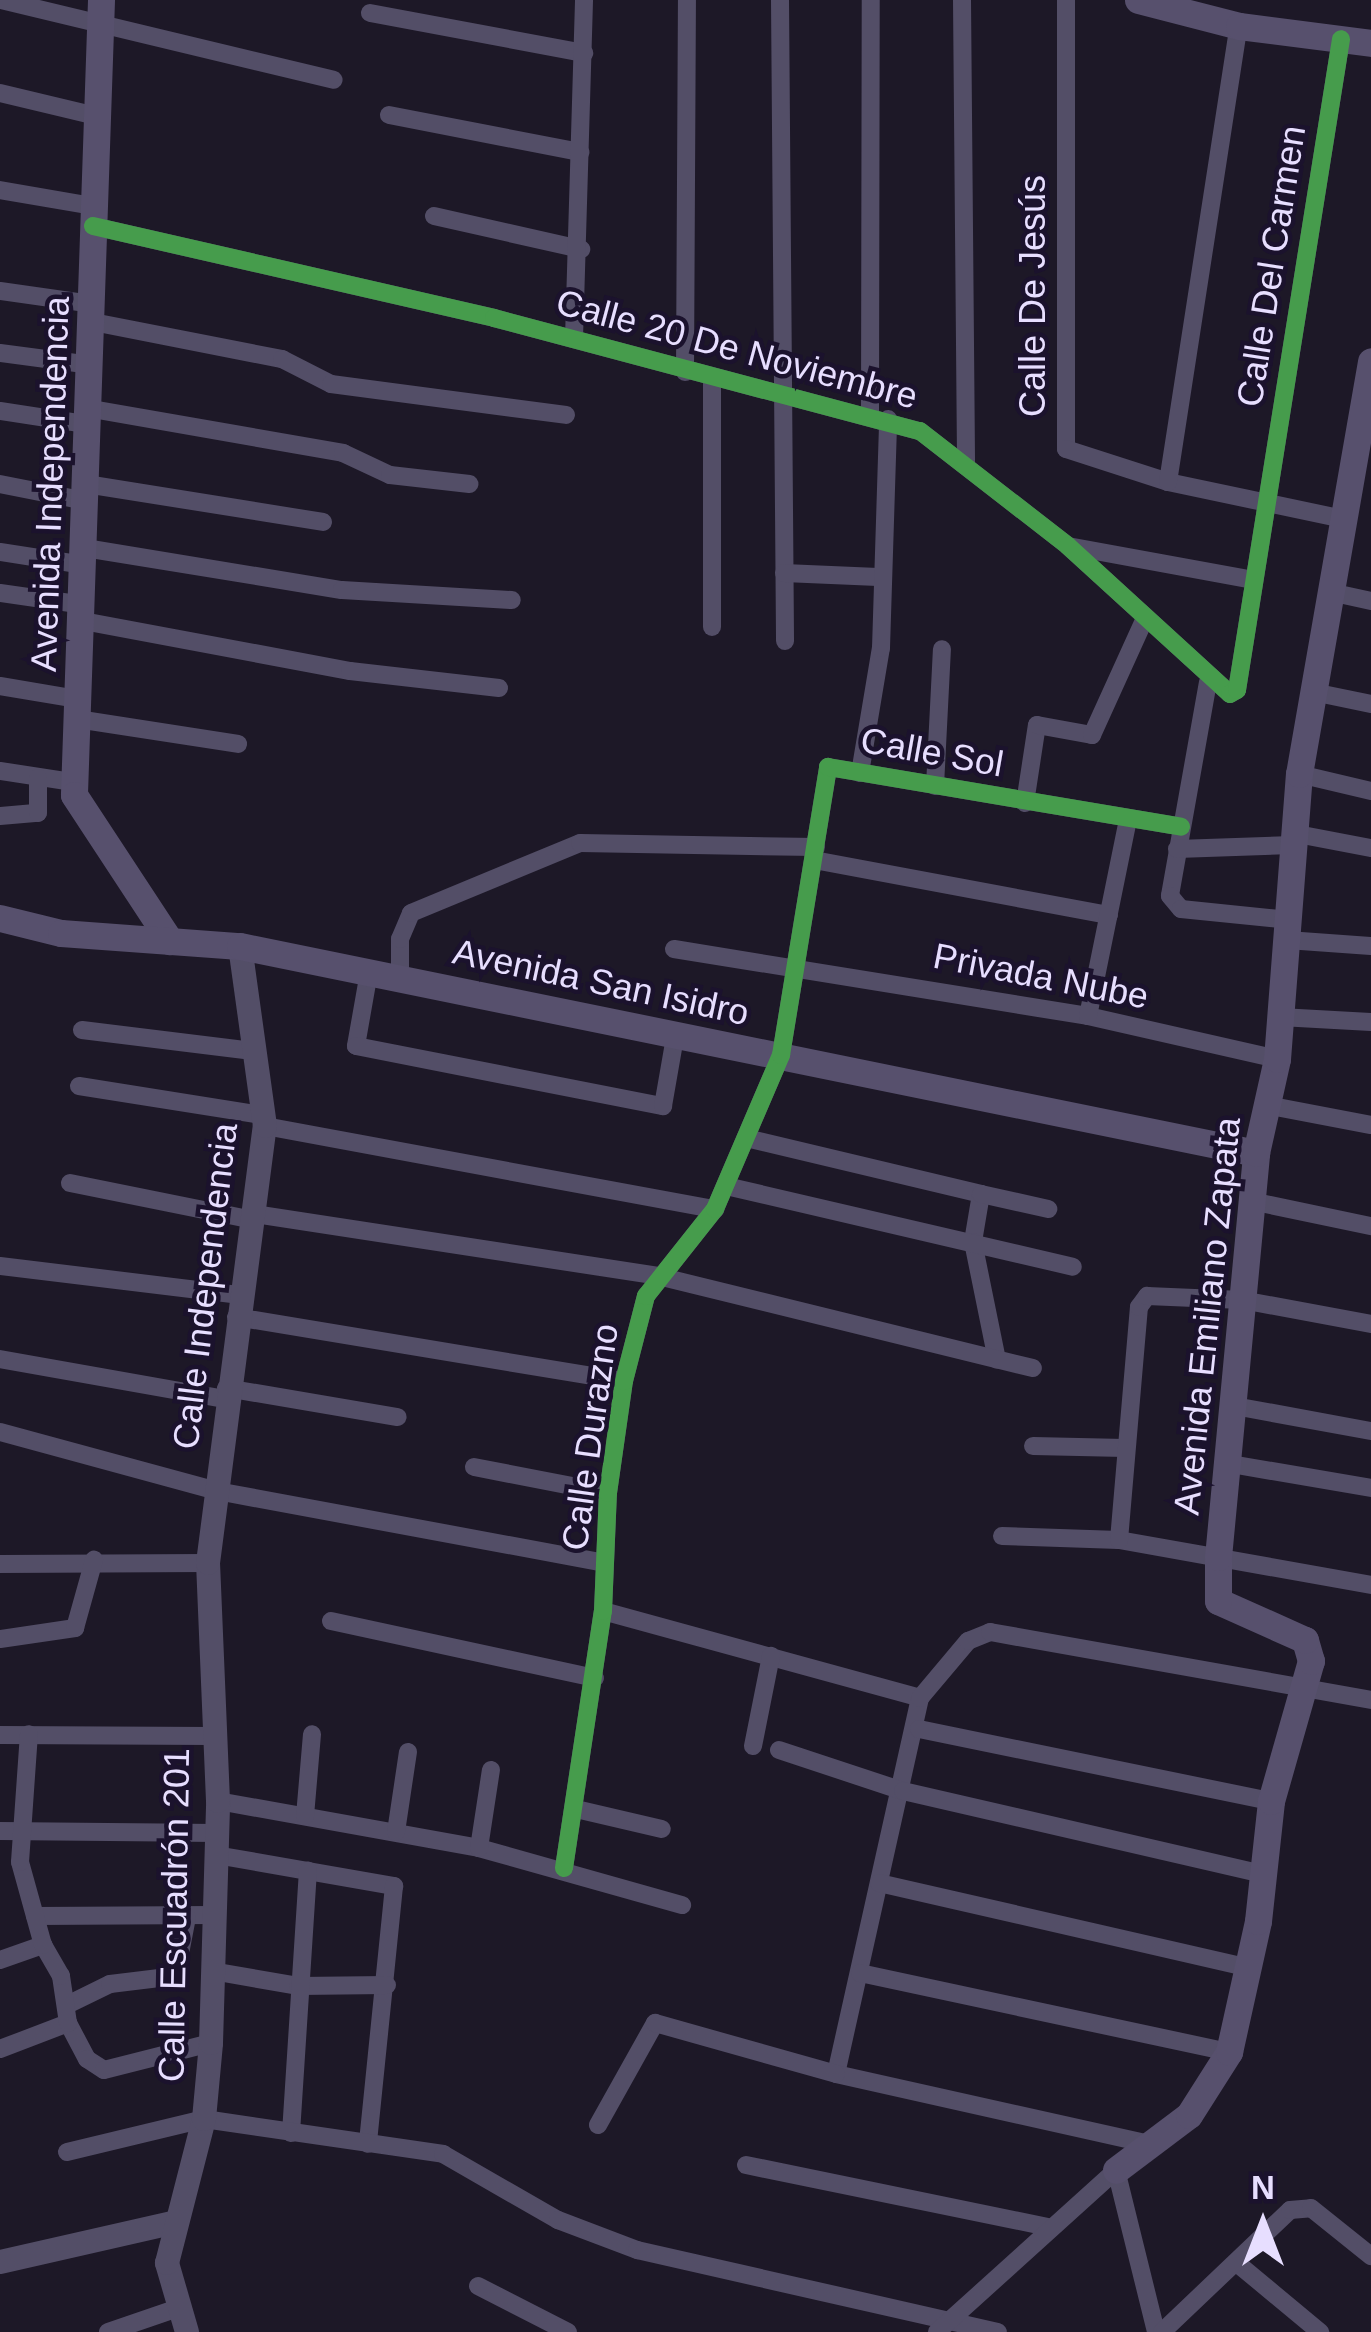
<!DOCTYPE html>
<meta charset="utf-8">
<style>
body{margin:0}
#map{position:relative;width:1371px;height:2332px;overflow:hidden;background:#1d1827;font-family:Helvetica,sans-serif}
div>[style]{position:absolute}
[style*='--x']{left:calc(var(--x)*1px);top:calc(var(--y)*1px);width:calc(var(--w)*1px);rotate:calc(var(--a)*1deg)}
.minor>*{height:18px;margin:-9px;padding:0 9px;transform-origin:9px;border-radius:9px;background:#534e67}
.tertiary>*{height:24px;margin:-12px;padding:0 12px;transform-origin:12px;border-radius:12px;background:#534e67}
.secondary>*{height:27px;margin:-13.5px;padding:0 13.5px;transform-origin:13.5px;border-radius:13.5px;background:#57506d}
.cycleway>*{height:18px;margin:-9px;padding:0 9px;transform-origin:9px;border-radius:9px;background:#469c4c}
span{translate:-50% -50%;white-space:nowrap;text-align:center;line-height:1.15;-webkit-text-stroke:9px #1b122d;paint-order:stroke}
.street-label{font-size:36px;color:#e7deff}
.north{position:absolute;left:1203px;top:2164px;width:120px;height:120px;-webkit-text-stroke:9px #1b122d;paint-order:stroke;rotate:0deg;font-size:33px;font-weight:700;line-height:48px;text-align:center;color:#e7deff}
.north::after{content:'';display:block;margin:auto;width:42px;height:54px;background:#e7deff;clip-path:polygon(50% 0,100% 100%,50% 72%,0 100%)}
</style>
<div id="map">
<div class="minor">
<div style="--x:1;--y:0;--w:342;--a:13.5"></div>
<div style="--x:780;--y:0;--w:641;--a:89.55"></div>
<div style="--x:962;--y:0;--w:464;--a:89.5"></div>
<div style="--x:1066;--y:0;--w:449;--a:90"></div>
<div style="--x:1066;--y:449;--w:107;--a:17.9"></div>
<div style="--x:1168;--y:482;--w:180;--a:11.9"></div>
<div style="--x:370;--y:13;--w:218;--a:10.6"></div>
<div style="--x:0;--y:93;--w:99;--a:13.5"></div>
<div style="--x:389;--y:115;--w:195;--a:11"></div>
<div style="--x:0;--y:190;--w:94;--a:9.8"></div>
<div style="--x:434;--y:216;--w:151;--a:12.7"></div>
<div style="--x:93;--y:226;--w:411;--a:12.9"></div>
<div style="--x:494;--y:318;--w:441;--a:14.9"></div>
<div style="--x:920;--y:431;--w:187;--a:37.8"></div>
<div style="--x:1068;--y:546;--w:219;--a:42.4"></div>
<div style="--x:1230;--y:694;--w:8;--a:-30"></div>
<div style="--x:1237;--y:690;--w:659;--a:-80.92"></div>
<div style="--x:0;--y:291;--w:94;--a:8"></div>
<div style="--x:93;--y:322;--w:193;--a:11.1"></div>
<div style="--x:282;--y:359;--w:55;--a:27"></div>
<div style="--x:331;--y:384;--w:237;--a:7.5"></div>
<div style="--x:574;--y:338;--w:338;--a:-88.3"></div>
<div style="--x:0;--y:353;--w:92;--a:7.5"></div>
<div style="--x:685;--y:372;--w:372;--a:-89.7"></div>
<div style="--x:92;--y:409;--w:255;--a:9.9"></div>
<div style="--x:343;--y:453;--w:52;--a:25.1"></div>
<div style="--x:390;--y:475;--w:80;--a:6.5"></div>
<div style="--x:0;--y:411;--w:92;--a:8.7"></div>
<div style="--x:870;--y:414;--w:414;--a:-89.9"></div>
<div style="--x:1168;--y:482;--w:461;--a:-81.2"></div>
<div style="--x:0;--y:484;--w:88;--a:11.2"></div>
<div style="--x:86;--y:484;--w:240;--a:9.1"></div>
<div style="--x:1068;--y:546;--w:188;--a:10.4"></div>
<div style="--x:85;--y:548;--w:260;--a:9.3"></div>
<div style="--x:342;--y:590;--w:170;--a:3.4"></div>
<div style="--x:0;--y:552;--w:85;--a:8.8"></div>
<div style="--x:784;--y:573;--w:94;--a:2.4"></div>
<div style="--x:1330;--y:592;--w:42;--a:12.4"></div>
<div style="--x:0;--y:593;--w:85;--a:8.1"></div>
<div style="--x:83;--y:621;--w:272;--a:10.6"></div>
<div style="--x:350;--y:671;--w:150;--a:6.5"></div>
<div style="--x:712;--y:627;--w:249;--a:-90"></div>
<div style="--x:1208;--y:682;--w:217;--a:100.1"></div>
<div style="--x:1170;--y:896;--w:17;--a:50"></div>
<div style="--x:1181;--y:909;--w:109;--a:5.8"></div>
<div style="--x:0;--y:686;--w:79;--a:9.5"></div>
<div style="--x:1313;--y:692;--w:59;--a:11.7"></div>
<div style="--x:77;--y:719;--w:163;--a:8.8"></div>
<div style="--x:0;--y:771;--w:74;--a:8.6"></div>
<div style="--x:860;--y:773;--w:127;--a:-80.5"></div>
<div style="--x:881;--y:648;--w:229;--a:-88.2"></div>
<div style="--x:1299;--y:774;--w:74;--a:13.3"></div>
<div style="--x:935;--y:786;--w:137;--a:-87.1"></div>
<div style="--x:1025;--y:803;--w:79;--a:-81.3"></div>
<div style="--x:1037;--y:725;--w:56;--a:10.3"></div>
<div style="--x:1092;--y:735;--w:128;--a:-65.6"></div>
<div style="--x:0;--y:816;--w:38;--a:-5"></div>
<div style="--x:38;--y:813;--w:35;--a:-90"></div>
<div style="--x:1292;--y:833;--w:80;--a:10.8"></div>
<div style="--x:1177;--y:849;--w:115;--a:-2"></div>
<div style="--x:814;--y:860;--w:300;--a:10.6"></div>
<div style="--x:1287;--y:940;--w:84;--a:4.1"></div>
<div style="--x:674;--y:949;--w:419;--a:9.2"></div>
<div style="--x:1088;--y:1016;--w:194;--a:12.8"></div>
<div style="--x:369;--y:972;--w:75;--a:100"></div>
<div style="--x:356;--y:1046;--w:313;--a:11.1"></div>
<div style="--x:663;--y:1106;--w:70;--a:-80.1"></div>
<div style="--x:400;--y:978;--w:39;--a:-90"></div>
<div style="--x:400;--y:939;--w:28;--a:-67"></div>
<div style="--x:411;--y:913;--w:183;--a:-22.5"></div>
<div style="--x:580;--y:843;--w:236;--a:1"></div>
<div style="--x:1088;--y:1016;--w:200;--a:-78.5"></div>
<div style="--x:1280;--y:1017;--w:91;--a:3.1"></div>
<div style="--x:82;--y:1030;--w:172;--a:7"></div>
<div style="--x:79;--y:1086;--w:186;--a:9"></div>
<div style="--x:1266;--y:1105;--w:107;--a:10.8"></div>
<div style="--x:265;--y:1126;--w:458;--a:10.5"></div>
<div style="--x:746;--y:1138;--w:242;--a:13.4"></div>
<div style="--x:981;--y:1194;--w:49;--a:99.5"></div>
<div style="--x:973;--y:1242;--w:120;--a:78.5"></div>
<div style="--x:70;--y:1183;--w:187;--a:11.4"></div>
<div style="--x:726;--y:1186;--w:356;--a:13.1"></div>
<div style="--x:981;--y:1194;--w:69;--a:12.6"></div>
<div style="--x:1251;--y:1201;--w:123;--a:11.8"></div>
<div style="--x:254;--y:1214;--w:409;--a:8.7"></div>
<div style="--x:658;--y:1276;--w:386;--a:13.8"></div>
<div style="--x:0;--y:1266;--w:240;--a:6.9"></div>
<div style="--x:236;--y:1317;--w:393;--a:9.4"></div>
<div style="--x:0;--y:1359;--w:229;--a:10.1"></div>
<div style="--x:226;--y:1388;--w:174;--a:9.6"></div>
<div style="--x:1229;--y:1405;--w:144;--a:10.4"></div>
<div style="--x:0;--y:1432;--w:225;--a:15.2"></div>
<div style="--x:217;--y:1491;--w:394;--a:10.5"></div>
<div style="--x:1033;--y:1446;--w:92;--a:1.2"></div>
<div style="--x:1225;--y:1463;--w:148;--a:9.7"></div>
<div style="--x:474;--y:1467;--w:136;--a:11"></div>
<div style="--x:1002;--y:1536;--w:117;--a:2"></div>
<div style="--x:1119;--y:1540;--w:256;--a:10.1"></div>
<div style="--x:1119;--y:1540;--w:234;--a:-85.1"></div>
<div style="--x:1139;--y:1307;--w:14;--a:-54"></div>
<div style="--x:1147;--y:1296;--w:95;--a:2.4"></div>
<div style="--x:1242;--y:1300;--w:131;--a:10.5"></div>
<div style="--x:0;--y:1564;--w:208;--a:-0.3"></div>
<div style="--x:603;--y:1611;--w:329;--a:15.3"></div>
<div style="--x:920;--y:1698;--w:385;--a:102.6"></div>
<div style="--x:836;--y:2074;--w:317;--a:12.6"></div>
<div style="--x:331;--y:1621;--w:270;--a:12.2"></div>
<div style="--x:0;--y:1639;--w:76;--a:-8.3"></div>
<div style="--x:75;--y:1628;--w:71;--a:-74.4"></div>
<div style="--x:920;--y:1698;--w:75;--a:-49.9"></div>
<div style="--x:968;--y:1641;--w:24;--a:-22"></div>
<div style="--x:990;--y:1632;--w:387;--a:10.1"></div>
<div style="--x:919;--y:1729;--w:359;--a:11.6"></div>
<div style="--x:0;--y:1735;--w:214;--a:0.3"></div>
<div style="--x:753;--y:1746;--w:92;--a:-78.7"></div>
<div style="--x:779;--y:1750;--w:131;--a:18.3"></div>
<div style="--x:903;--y:1791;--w:368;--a:13"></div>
<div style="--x:218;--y:1801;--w:265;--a:10.2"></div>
<div style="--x:479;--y:1848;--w:211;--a:15.7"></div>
<div style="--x:576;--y:1809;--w:88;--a:13.1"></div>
<div style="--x:305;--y:1816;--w:82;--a:-85.1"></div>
<div style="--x:0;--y:1831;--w:217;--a:0.5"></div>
<div style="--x:396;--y:1832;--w:81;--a:-81.5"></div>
<div style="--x:479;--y:1848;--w:79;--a:-81.3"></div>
<div style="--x:216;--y:1855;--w:181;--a:9.9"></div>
<div style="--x:394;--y:1886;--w:259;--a:95.8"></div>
<div style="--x:564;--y:1868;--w:260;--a:-81.4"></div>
<div style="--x:603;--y:1611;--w:118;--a:-87.6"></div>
<div style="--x:608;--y:1493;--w:113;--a:-81.9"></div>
<div style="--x:624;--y:1381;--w:88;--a:-75.5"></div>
<div style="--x:646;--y:1296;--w:111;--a:-51.6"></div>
<div style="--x:715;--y:1209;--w:168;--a:-66.8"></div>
<div style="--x:781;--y:1055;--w:292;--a:-80.7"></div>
<div style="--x:828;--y:767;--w:358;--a:9.6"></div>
<div style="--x:879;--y:1883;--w:377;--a:12.9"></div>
<div style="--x:35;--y:1916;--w:178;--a:-0.3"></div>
<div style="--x:0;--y:1960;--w:46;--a:-19.2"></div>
<div style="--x:212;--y:1971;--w:87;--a:9.9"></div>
<div style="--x:298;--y:1986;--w:89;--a:-0.6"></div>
<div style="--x:860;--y:1973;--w:377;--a:12.1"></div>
<div style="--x:67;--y:2005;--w:48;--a:-26"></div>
<div style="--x:110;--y:1984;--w:58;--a:-6.9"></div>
<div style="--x:168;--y:1977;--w:12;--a:-42"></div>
<div style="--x:177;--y:1969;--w:53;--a:-79.1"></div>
<div style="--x:68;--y:2023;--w:41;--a:62.2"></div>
<div style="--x:87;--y:2059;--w:20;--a:33"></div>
<div style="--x:104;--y:2070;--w:110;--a:-14.2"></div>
<div style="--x:0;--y:2049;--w:73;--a:-20.9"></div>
<div style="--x:68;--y:2023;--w:48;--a:-98.5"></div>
<div style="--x:61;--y:1976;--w:36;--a:-120"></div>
<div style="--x:43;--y:1945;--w:86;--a:-105.5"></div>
<div style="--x:20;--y:1862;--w:128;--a:-86"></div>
<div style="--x:598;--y:2125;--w:117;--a:-60.8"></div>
<div style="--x:655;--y:2023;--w:188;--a:15.7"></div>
<div style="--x:291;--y:2133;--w:263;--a:-86.3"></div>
<div style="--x:67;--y:2152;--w:141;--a:-13.5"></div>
<div style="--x:204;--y:2119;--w:242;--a:8.3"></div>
<div style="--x:443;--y:2154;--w:133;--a:29.9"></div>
<div style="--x:558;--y:2220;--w:85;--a:20.8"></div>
<div style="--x:637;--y:2250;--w:370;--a:12.8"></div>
<div style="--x:746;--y:2165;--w:312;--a:11.6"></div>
<div style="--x:1238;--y:2264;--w:107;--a:39.7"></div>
<div style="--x:478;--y:2286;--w:101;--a:27.1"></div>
<div style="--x:108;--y:2332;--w:74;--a:-18.9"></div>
<div style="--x:937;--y:2332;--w:241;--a:-42.1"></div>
<div style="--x:1116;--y:2170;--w:167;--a:76.1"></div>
<div style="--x:1162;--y:2332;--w:177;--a:-43.6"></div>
<div style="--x:1290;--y:2210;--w:21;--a:-5"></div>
<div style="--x:1311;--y:2208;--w:77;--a:38.7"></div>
</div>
<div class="tertiary">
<div style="--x:0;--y:2262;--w:180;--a:-12.8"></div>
<div style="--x:187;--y:2332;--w:72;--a:-106.2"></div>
<div style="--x:167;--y:2263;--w:149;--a:-75.6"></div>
<div style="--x:204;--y:2119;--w:76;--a:-84.7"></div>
<div style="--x:211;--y:2043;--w:242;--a:-88.3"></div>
<div style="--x:218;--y:1801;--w:238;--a:-92.4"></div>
<div style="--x:208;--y:1563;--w:441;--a:-82.6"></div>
<div style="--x:265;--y:1126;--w:182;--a:-97.9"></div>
</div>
<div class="secondary">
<div style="--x:101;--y:0;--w:795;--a:91.95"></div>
<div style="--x:74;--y:795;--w:175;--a:56.7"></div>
<div style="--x:1138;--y:0;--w:104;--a:14.4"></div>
<div style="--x:1239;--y:26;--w:133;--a:7.3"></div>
<div style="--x:0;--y:918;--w:63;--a:13.8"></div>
<div style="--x:61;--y:933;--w:179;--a:4.2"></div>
<div style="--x:240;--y:946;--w:1037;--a:11.52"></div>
<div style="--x:1116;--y:2170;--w:91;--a:-37"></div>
<div style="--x:1189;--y:2115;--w:75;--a:-57.6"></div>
<div style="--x:1229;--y:2052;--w:134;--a:-77.5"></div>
<div style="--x:1258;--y:1921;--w:121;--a:-83.8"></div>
<div style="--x:1271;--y:1801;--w:146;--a:-74.1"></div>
<div style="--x:1311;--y:1661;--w:22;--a:-106"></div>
<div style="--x:1305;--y:1640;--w:95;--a:-155.9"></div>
<div style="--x:1218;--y:1601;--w:44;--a:-90"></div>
<div style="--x:1218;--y:1557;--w:406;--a:-84.6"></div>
<div style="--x:1256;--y:1153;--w:96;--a:-77.4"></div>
<div style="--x:1277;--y:1059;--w:286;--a:-85.6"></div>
<div style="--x:1299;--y:774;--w:419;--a:-80.1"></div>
</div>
<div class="cycleway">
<div style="--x:93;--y:226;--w:411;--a:12.9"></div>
<div style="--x:494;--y:318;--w:441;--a:14.9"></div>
<div style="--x:920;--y:431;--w:187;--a:37.8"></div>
<div style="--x:1068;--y:546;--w:219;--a:42.4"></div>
<div style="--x:1230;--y:694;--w:8;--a:-30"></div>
<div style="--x:1237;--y:690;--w:659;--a:-80.92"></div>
<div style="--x:564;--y:1868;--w:260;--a:-81.4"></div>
<div style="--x:603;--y:1611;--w:118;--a:-87.6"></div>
<div style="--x:608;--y:1493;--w:113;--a:-81.9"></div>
<div style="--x:624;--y:1381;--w:88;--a:-75.5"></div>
<div style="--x:646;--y:1296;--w:111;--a:-51.6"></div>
<div style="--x:715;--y:1209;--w:168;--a:-66.8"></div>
<div style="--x:781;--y:1055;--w:292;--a:-80.7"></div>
<div style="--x:828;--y:767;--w:358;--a:9.6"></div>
</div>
<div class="street-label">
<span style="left:1271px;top:266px;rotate:-81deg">Calle Del Carmen</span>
<span style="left:1033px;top:296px;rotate:-90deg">Calle De Jesús</span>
<span style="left:737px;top:349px;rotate:15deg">Calle 20 De Noviembre</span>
<span style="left:50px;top:484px;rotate:-88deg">Avenida Independencia</span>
<span style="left:932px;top:752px;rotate:10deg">Calle Sol</span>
<span style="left:1041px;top:976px;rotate:11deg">Privada Nube</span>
<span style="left:601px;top:982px;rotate:12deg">Avenida San Isidro</span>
<span style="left:205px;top:1286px;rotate:-83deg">Calle Independencia</span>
<span style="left:1207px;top:1316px;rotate:-84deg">Avenida Emiliano Zapata</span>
<span style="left:590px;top:1437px;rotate:-82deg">Calle Durazno</span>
<span style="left:174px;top:1915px;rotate:-89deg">Calle Escuadrón 201</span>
</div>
<div class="north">N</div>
</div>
